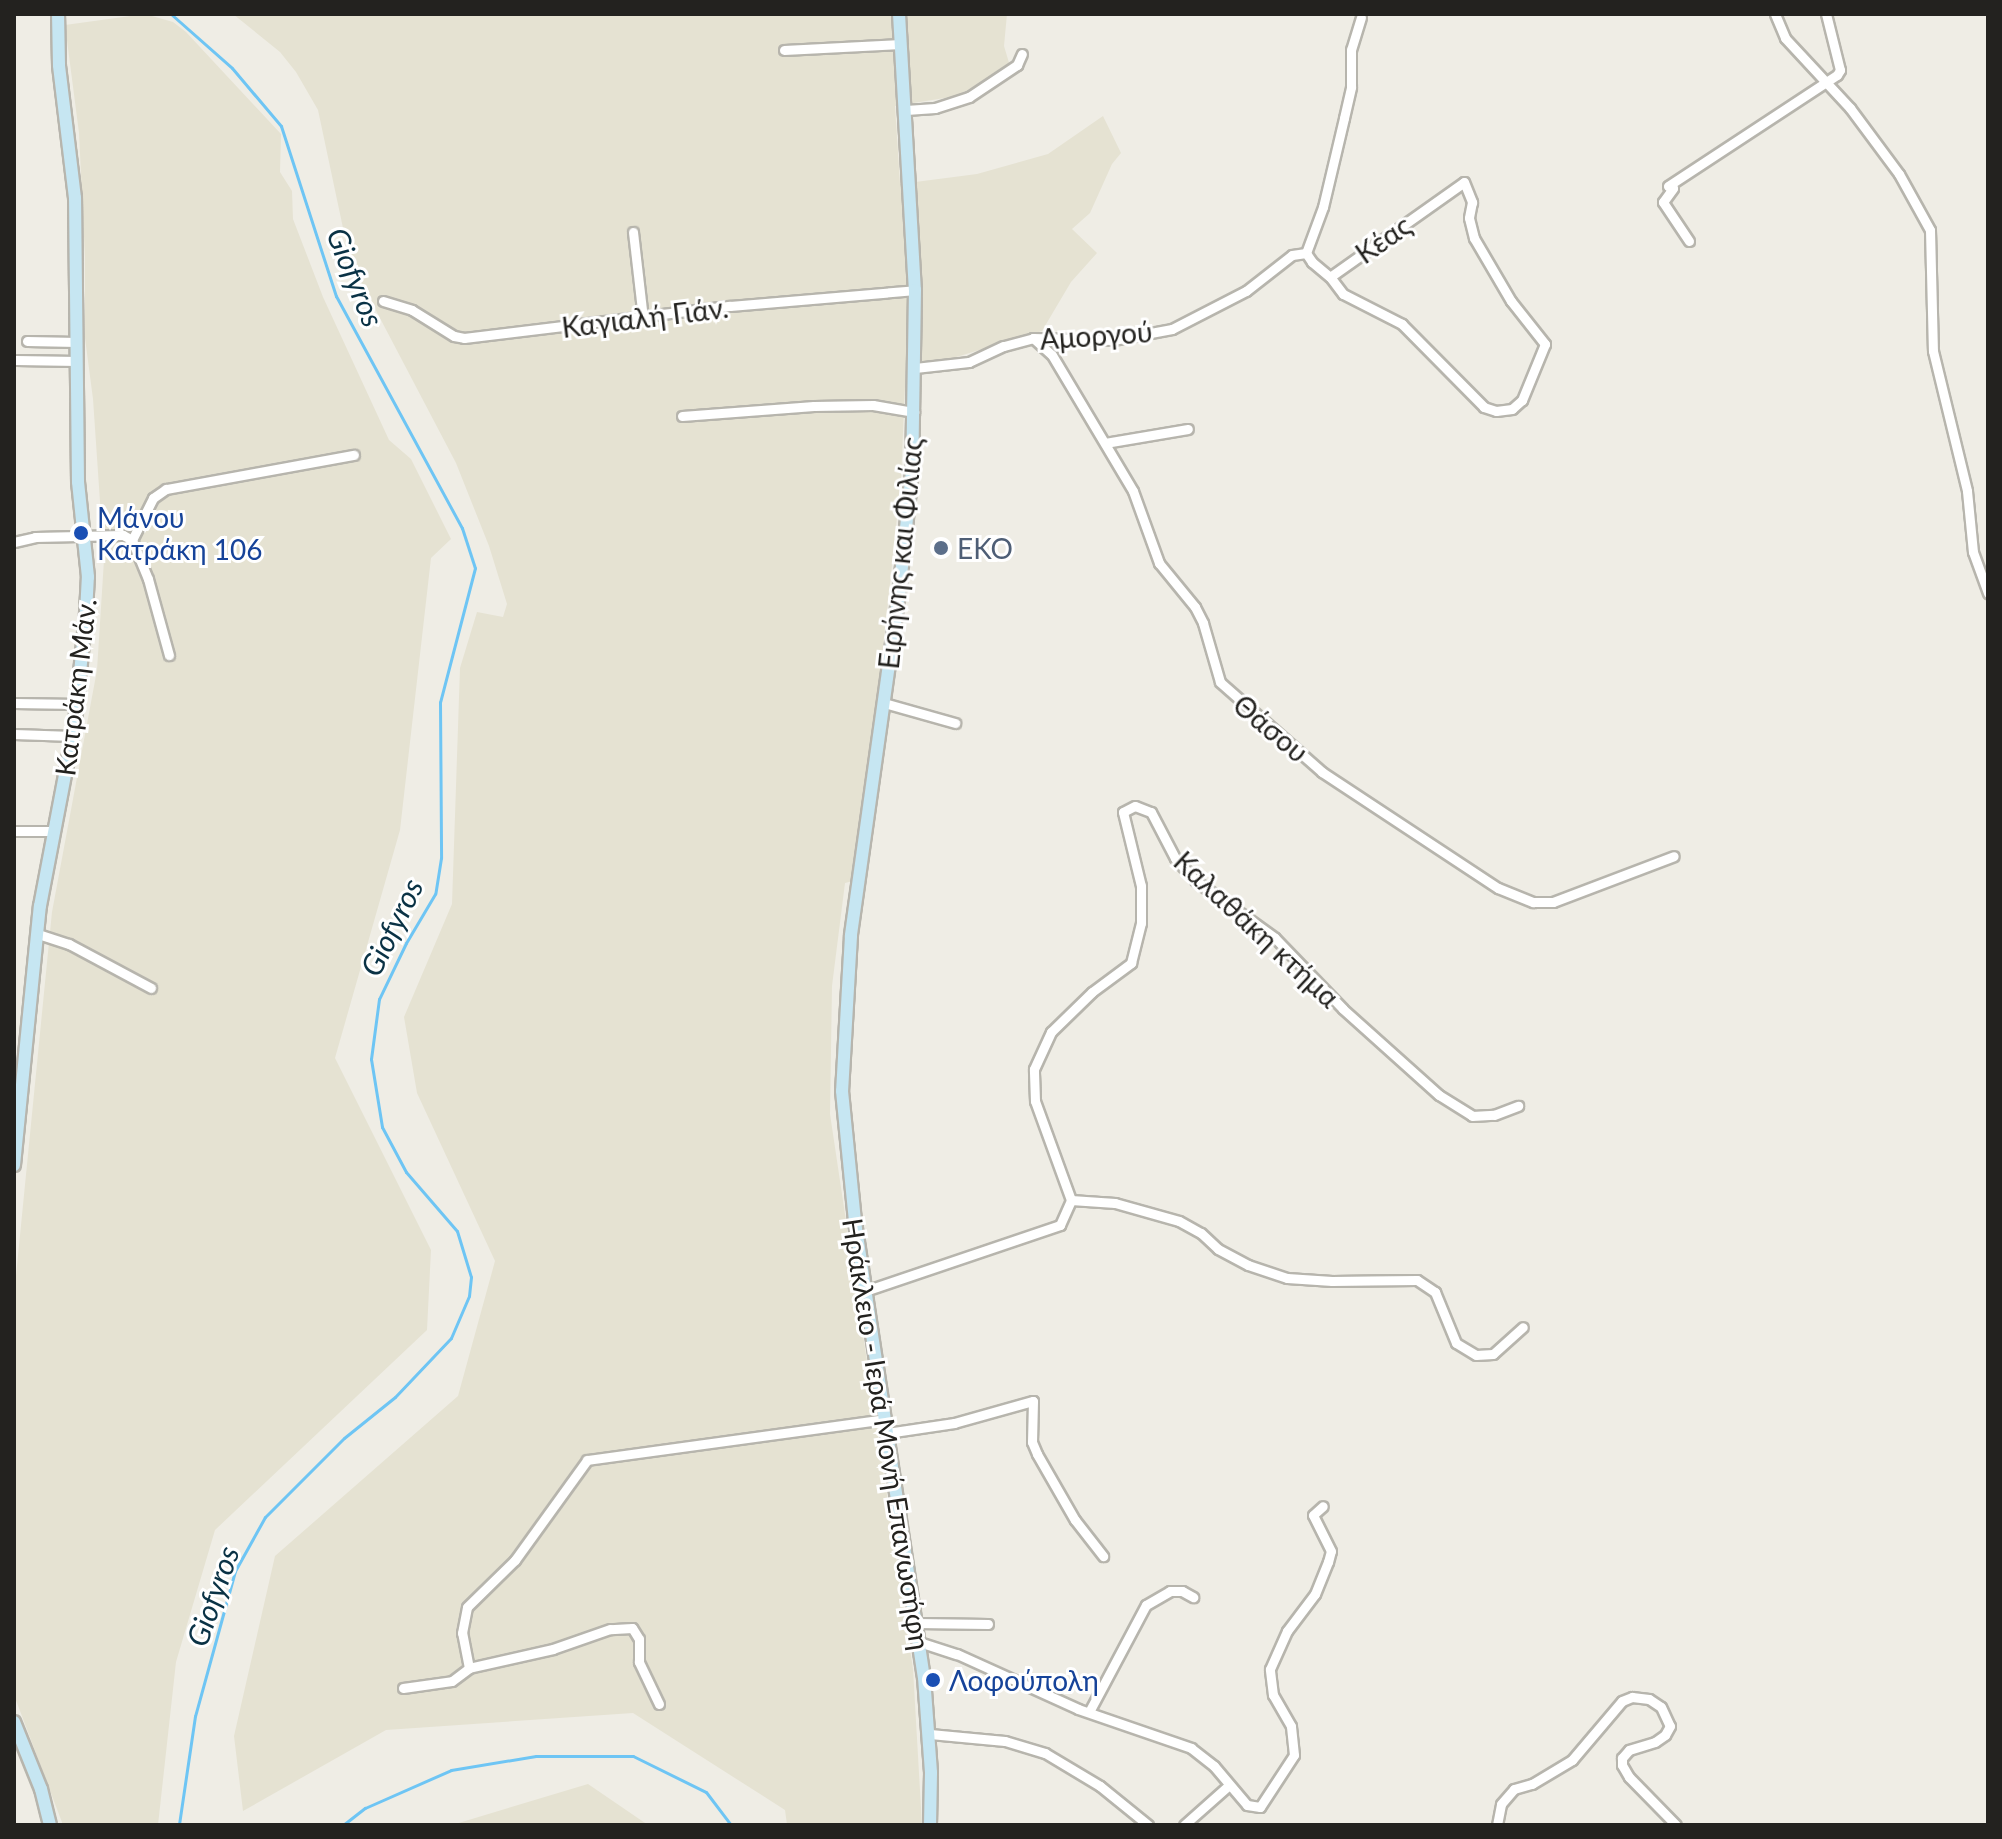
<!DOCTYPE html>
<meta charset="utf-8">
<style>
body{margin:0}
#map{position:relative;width:2002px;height:1839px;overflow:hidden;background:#efede5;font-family:Lato,sans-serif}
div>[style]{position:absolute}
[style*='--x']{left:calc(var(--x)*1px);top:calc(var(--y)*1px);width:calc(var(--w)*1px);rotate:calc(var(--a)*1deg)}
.built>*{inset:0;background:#e5e2d2}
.stream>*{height:3px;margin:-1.5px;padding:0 1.5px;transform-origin:1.5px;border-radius:1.5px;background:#6ec5f4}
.roads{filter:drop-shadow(2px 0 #b7b5ad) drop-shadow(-2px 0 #b7b5ad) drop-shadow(0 2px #b7b5ad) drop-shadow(0 -2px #b7b5ad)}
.street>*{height:9px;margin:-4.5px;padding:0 4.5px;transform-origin:4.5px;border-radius:4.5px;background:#fff}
.secondary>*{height:12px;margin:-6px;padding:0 6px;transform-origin:6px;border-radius:6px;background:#c6e6f2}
.dots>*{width:22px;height:22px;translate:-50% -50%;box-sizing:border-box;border:4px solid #fff;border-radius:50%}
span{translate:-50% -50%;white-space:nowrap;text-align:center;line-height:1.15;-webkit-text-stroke:6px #fff;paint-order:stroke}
.street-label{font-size:28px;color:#23221f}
.transit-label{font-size:28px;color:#164399}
.left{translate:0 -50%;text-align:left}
.service-label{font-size:28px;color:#4e5e75}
.water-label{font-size:30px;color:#0a3245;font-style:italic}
.frame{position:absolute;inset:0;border:16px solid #23221f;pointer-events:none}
</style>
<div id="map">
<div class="built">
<div style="clip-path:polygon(145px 14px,173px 22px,186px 32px,281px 134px,280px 172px,292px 191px,293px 219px,323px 297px,389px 440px,411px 459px,451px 539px,431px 558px,400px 830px,335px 1058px,431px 1250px,427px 1330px,215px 1530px,176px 1662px,158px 1825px,63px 1825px,14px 1695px,14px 1296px,52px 912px,97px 670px,104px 560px,93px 399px,85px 338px,85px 257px,79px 133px,65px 25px)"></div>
<div style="clip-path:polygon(233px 14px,1007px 14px,1004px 46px,1010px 66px,957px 96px,895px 106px,900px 184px,977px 174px,1048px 154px,1103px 116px,1121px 153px,1112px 164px,1090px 213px,1072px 229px,1097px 253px,1071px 282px,1042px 331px,940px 362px,906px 363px,901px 479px,877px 707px,853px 881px,845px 883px,832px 986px,830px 1114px,913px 1669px,922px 1825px,787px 1825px,785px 1810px,633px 1713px,386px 1730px,243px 1811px,234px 1736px,275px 1556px,458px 1396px,495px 1261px,417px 1093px,404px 1017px,452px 904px,460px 668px,477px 612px,503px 617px,507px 604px,489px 546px,456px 463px,350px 261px,318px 110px,296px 72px,280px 52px)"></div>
<div style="clip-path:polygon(588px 1784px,648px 1825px,452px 1825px)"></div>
</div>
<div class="stream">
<div style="--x:171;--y:14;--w:81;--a:41.5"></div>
<div style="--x:232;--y:68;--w:76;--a:49.8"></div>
<div style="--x:281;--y:126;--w:179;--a:72.1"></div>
<div style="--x:336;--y:296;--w:264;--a:61.5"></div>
<div style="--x:462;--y:528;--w:42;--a:72"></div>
<div style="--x:475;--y:568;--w:138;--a:104.6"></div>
<div style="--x:440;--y:702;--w:156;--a:89.6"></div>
<div style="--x:441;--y:858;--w:36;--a:99"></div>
<div style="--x:435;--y:894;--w:57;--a:120.6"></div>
<div style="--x:406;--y:943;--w:62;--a:115.7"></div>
<div style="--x:379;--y:999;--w:61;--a:97.6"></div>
<div style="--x:371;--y:1059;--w:69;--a:80.8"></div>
<div style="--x:382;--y:1127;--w:51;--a:61.9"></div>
<div style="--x:406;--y:1172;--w:78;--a:49.2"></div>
<div style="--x:457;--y:1231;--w:48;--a:73.1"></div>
<div style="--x:471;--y:1277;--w:19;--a:96"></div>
<div style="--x:469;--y:1296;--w:46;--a:113.2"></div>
<div style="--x:451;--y:1338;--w:81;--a:133.5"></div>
<div style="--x:395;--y:1397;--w:65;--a:141.2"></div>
<div style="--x:344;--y:1438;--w:112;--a:135"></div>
<div style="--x:265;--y:1517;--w:62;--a:119.1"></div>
<div style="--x:235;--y:1571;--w:150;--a:105.4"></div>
<div style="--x:195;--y:1716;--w:110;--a:98.4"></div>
<div style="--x:343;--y:1825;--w:28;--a:-38"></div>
<div style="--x:365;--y:1808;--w:94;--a:-23.8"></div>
<div style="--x:451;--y:1770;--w:86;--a:-9.4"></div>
<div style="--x:536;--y:1756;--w:97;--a:0"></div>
<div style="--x:633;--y:1756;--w:81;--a:26.3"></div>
<div style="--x:706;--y:1792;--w:41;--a:52.9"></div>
</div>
<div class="roads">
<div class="street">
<div style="--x:1775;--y:14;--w:26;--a:67"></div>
<div style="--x:1785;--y:38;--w:96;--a:47.1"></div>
<div style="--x:1850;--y:108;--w:82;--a:53.4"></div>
<div style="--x:1899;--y:174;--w:64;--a:61"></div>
<div style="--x:1930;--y:230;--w:121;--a:88.6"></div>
<div style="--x:1933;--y:351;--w:144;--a:76.3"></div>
<div style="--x:1967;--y:491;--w:61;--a:84.4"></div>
<div style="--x:1973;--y:552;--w:44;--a:69.9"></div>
<div style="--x:784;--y:50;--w:117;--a:-2.9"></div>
<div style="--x:906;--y:110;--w:29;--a:-4"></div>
<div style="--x:935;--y:108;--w:36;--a:-18"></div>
<div style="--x:969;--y:97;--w:58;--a:-33.7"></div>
<div style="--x:1017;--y:65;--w:12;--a:-66"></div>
<div style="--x:633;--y:232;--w:87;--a:83.4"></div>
<div style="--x:1689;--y:241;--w:47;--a:-123.7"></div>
<div style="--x:1663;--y:202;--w:17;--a:-54"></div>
<div style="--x:1673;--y:188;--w:5;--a:-158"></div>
<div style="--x:1668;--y:186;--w:202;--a:-33.3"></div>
<div style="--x:1837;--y:75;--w:6;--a:-59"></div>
<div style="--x:1840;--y:70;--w:58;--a:-104"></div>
<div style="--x:1306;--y:253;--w:11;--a:56"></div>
<div style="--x:1312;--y:262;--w:23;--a:40"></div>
<div style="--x:1330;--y:277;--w:164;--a:-35.3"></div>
<div style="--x:1464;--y:182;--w:22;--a:68"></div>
<div style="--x:1472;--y:202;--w:16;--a:101"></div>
<div style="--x:1469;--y:218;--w:21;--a:76"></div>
<div style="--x:1474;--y:238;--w:73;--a:59.6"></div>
<div style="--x:1511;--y:301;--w:55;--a:51.7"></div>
<div style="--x:1545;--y:344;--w:61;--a:112.3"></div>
<div style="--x:1522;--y:400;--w:13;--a:138"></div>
<div style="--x:1512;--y:409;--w:16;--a:173"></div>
<div style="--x:1496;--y:411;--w:13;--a:-162"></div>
<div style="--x:1484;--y:407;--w:117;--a:-134.7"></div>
<div style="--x:1402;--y:324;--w:66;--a:-153"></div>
<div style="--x:1343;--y:294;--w:21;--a:-127"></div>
<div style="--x:1306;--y:253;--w:49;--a:-69.7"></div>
<div style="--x:1323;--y:207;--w:91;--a:-76.7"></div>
<div style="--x:1344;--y:118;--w:32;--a:-77"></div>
<div style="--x:1351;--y:87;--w:37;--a:-90"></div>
<div style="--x:1351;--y:50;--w:34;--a:-73"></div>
<div style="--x:383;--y:301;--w:30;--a:17"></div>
<div style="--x:412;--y:310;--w:49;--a:31.8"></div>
<div style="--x:454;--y:336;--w:10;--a:11"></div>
<div style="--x:464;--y:338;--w:268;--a:-6.9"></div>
<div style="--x:730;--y:306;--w:186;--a:-4.9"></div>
<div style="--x:1033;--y:338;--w:25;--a:42"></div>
<div style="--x:1052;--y:355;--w:158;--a:59.2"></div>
<div style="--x:1133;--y:491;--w:77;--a:70.1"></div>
<div style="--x:1159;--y:563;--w:57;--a:50.7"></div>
<div style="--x:1195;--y:607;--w:18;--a:63"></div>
<div style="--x:1203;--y:623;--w:61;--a:73.9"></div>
<div style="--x:1220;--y:682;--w:136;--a:41.4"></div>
<div style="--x:1322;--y:772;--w:211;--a:33.4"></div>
<div style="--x:1498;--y:888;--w:38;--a:22"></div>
<div style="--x:1533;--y:902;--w:20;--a:0"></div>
<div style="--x:1553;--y:902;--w:129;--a:-20.8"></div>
<div style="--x:27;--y:341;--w:50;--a:1.1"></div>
<div style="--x:16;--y:360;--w:61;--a:0.9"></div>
<div style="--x:915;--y:368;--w:54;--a:-6.3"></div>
<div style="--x:969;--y:362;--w:38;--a:-25"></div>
<div style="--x:1004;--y:346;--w:30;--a:-15"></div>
<div style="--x:1033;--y:338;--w:80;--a:1.4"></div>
<div style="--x:1113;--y:340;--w:60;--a:-10.6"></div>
<div style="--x:1172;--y:329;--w:83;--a:-27.2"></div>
<div style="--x:1246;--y:291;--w:58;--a:-38"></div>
<div style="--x:1292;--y:255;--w:14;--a:-8"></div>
<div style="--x:682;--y:416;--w:132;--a:-4.3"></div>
<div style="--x:814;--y:406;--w:59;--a:-1"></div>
<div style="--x:873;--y:405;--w:42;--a:9.7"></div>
<div style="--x:1105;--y:443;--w:84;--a:-9.6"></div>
<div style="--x:132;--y:540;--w:47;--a:-63.4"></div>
<div style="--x:153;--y:498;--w:16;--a:-35"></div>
<div style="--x:166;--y:489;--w:191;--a:-10.3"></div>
<div style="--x:14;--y:542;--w:22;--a:-13"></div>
<div style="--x:35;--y:537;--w:88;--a:-1.3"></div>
<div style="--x:123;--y:535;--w:10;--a:29"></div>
<div style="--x:132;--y:540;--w:42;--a:67.7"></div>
<div style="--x:148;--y:579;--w:79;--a:74.6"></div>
<div style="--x:14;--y:703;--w:64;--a:0.9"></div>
<div style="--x:884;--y:703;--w:74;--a:15.7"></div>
<div style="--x:14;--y:734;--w:59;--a:1.9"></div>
<div style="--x:14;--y:831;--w:38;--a:0"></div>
<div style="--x:38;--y:934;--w:33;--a:18"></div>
<div style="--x:69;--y:944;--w:93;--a:28.2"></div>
<div style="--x:1071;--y:1200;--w:44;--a:3.9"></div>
<div style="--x:1115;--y:1203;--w:66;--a:15.7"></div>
<div style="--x:1179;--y:1221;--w:25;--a:29"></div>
<div style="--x:1201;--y:1233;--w:23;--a:43"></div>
<div style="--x:1218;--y:1249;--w:34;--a:28"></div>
<div style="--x:1248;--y:1265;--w:41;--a:18.4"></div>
<div style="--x:1287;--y:1278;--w:45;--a:3.8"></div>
<div style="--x:1332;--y:1281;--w:85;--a:-0.7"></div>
<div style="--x:1417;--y:1280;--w:22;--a:34"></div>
<div style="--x:1435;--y:1292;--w:55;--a:67.6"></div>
<div style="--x:1456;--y:1343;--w:23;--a:31"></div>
<div style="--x:1476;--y:1355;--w:17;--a:-3"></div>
<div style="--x:1493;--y:1354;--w:40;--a:-42"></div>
<div style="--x:865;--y:1291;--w:206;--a:-18.7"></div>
<div style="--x:1060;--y:1225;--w:27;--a:-66"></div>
<div style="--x:1071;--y:1200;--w:105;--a:-110"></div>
<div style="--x:1035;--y:1101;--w:32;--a:-92"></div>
<div style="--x:1034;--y:1069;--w:41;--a:-65.3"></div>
<div style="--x:1051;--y:1032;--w:57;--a:-44.3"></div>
<div style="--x:1092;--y:992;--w:49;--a:-36.6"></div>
<div style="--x:1131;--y:963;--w:41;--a:-76"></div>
<div style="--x:1141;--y:923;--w:37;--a:-90"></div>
<div style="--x:1141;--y:886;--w:76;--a:-103.7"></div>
<div style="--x:1123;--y:812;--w:13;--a:-27"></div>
<div style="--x:1135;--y:806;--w:17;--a:21"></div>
<div style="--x:1151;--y:812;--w:52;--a:62.4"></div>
<div style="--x:1175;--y:858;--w:31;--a:48"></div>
<div style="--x:1196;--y:881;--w:97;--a:35.8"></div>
<div style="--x:1275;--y:938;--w:98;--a:46.2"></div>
<div style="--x:1343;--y:1009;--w:129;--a:41.9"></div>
<div style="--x:1439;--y:1095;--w:39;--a:32"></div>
<div style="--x:1472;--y:1116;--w:22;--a:-3"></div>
<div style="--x:1494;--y:1115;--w:26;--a:-21"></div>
<div style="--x:887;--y:1433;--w:68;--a:-8.5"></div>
<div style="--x:954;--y:1423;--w:82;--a:-15.6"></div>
<div style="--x:1033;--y:1401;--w:41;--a:91.4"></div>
<div style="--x:1032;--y:1442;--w:13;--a:67"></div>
<div style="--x:1037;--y:1454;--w:76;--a:60.1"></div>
<div style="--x:1075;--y:1520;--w:46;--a:52.1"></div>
<div style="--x:917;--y:1623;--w:71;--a:0.8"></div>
<div style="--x:919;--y:1642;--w:40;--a:18"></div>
<div style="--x:957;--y:1654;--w:133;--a:24.4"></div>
<div style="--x:1078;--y:1709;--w:120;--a:19"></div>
<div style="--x:1191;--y:1748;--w:29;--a:38"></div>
<div style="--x:1214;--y:1766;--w:51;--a:49.8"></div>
<div style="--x:1247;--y:1805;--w:13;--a:9"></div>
<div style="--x:1260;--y:1807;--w:62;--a:-56.8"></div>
<div style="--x:1294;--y:1755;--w:29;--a:-96"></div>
<div style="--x:1291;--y:1726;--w:36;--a:-120"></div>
<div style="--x:1273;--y:1695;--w:26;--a:-97"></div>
<div style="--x:1270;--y:1669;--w:42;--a:-65.9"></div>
<div style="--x:1287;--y:1631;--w:46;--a:-52.9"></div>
<div style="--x:1315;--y:1594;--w:35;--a:-68"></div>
<div style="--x:1328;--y:1562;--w:11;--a:-75"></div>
<div style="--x:1331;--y:1551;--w:40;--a:-116.6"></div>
<div style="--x:1313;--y:1515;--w:13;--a:-42"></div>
<div style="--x:403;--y:1688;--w:49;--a:-8.1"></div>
<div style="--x:452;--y:1681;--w:21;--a:-37"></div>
<div style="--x:659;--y:1704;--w:47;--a:-115.5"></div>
<div style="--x:639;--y:1662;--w:23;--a:-90"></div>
<div style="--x:639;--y:1639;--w:13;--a:-122"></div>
<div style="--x:632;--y:1628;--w:22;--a:177"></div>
<div style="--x:610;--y:1629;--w:60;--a:160.7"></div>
<div style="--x:553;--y:1649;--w:86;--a:167.3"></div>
<div style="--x:469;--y:1668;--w:36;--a:-101"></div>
<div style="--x:462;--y:1633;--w:26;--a:-79"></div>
<div style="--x:467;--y:1607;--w:67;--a:-44.4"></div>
<div style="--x:515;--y:1560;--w:123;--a:-54.2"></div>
<div style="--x:587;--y:1460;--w:301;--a:-7.8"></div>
<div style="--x:1089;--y:1712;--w:121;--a:-62"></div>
<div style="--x:1146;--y:1605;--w:28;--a:-30"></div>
<div style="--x:1170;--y:1591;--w:12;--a:0"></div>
<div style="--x:1182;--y:1591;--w:13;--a:29"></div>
<div style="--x:930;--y:1734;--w:75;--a:5.3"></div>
<div style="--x:1005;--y:1741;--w:42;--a:16.7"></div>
<div style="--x:1045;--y:1753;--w:64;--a:31"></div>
<div style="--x:1100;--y:1786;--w:62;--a:39.1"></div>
<div style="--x:1184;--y:1825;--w:59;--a:-41.6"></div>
<div style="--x:1497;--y:1825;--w:21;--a:-79"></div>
<div style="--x:1501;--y:1804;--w:20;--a:-49"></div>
<div style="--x:1514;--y:1789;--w:19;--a:-16"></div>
<div style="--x:1532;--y:1784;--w:47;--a:-31"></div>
<div style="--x:1572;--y:1760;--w:77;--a:-49.7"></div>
<div style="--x:1622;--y:1701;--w:11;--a:-22"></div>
<div style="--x:1632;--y:1697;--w:17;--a:7"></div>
<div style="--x:1649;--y:1699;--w:14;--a:34"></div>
<div style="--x:1661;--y:1707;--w:21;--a:65"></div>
<div style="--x:1670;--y:1726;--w:10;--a:119"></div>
<div style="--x:1665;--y:1735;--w:12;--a:145"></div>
<div style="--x:1655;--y:1742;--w:27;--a:163"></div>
<div style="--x:1629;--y:1750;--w:11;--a:131"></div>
<div style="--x:1622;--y:1758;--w:7;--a:90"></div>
<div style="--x:1622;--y:1765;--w:14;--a:60"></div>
<div style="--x:1629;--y:1777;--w:67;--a:45.6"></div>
</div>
<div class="secondary">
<div style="--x:899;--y:14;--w:276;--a:86.7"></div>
<div style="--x:915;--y:290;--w:181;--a:90.9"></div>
<div style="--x:912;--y:471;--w:116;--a:96"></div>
<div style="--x:900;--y:586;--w:353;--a:98"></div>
<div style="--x:851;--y:936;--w:155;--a:93.3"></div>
<div style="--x:842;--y:1091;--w:132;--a:84.3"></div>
<div style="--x:855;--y:1222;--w:460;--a:81.4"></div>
<div style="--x:924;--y:1677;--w:96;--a:85.8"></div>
<div style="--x:931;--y:1773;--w:52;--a:91.1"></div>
<div style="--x:14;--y:1165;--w:260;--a:-84.3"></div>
<div style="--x:40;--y:906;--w:186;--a:-79.2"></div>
<div style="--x:75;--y:723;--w:111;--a:-84.3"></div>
<div style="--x:86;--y:613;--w:36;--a:-87"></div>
<div style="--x:88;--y:577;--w:96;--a:-96"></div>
<div style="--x:78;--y:482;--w:284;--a:-90.6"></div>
<div style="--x:75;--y:198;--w:134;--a:-96.9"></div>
<div style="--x:59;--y:65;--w:51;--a:-91.1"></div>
<div style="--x:14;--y:1722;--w:72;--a:68.1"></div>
<div style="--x:41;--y:1789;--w:37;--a:76"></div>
</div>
</div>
<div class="dots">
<div style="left:81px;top:533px;background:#1a4fb4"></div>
<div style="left:941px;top:548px;background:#5c6f8a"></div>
<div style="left:933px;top:1680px;background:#1a4fb4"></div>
</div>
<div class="street-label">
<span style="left:1383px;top:239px;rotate:-35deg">Κέας</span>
<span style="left:645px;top:317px;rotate:-7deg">Καγιαλή Γιάν.</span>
<span style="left:1096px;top:335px;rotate:-4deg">Αμοργού</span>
<span style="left:900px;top:553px;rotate:-84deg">Ειρήνης και Φιλίας</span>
<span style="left:75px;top:687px;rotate:-83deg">Κατράκη Μάν.</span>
<span style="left:1271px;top:728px;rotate:40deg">Θάσου</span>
<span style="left:1257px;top:929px;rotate:43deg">Καλαθάκη κτήμα</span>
<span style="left:887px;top:1434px;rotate:81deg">Ηράκλειο - Ιερά Μονή Επανωσήφη</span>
</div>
<div class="transit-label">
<span class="left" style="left:97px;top:533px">Μάνου<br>Κατράκη 106</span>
<span class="left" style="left:949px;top:1680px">Λοφούπολη</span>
</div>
<div class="service-label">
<span class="left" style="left:957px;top:548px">EKO</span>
</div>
<div class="water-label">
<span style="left:356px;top:277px;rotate:68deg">Giofyros</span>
<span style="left:391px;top:927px;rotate:-64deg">Giofyros</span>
<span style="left:212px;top:1596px;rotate:-71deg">Giofyros</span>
</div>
<div class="frame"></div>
</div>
